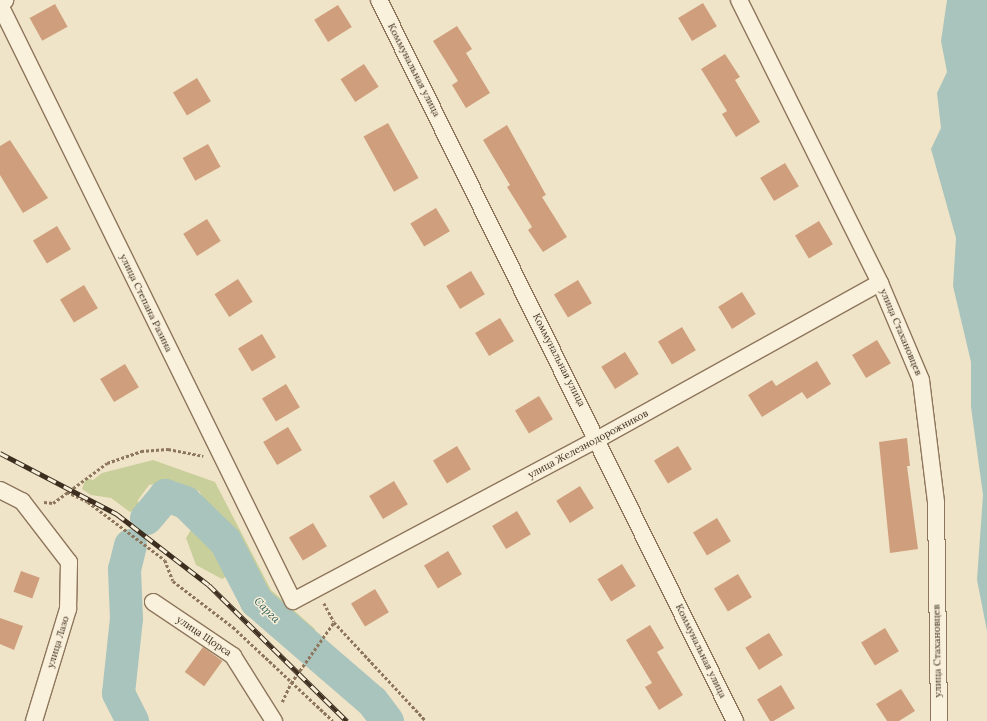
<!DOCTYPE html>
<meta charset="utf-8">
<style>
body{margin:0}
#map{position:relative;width:987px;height:721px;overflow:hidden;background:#f0e4c8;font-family:Lora,serif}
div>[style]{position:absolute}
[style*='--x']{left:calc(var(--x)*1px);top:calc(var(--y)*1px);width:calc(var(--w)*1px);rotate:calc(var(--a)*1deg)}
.green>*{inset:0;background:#c9cf9b}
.water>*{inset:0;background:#a9c4bc}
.river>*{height:33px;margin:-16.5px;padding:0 16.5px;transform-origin:16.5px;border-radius:16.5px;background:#a9c4bc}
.building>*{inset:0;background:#cf9f7d;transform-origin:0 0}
.path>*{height:2.5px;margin-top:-1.25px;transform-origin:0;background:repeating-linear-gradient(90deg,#8d765c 0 3px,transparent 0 5px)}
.roads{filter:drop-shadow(1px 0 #8d765c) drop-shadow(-1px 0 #8d765c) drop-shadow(0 1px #8d765c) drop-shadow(0 -1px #8d765c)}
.minor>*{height:16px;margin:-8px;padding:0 8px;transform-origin:8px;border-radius:8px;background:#faf1dc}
.tertiary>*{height:20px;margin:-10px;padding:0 10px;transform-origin:10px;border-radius:10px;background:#faf1dc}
.rail>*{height:4.5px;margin-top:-2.25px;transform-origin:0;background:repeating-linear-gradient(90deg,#f7eed8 0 9px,#3d2e20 0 18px);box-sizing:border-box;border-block:1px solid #3d2e20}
span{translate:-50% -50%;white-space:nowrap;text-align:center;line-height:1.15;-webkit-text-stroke:3px #f7eed8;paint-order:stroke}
.street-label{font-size:10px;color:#3d2e20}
.water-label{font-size:11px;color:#2f5d5a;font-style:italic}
</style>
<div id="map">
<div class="green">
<div style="clip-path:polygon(153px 460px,215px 482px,271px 590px,315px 629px,309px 649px,298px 651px,291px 629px,273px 623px,259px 610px,259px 595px,246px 572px,239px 569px,222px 579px,196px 565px,186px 538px,194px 525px,192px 517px,168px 501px,178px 496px,200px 505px,205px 501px,199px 491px,161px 483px,149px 485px,138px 500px,138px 508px,130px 512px,111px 498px,91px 495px,82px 489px,86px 478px,93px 480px,102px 473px)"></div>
</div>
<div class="water">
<div style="clip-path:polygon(947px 0,987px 0,987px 631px,977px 580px,983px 495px,971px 407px,971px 362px,953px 286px,956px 238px,931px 149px,941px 128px,937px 93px,947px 72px,941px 41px)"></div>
</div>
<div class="river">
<div style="--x:146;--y:518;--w:30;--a:-50"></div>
<div style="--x:165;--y:495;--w:21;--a:19"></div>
<div style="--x:185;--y:502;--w:56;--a:44.3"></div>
<div style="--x:225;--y:541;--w:68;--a:62.7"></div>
<div style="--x:256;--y:601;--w:153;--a:40.8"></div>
<div style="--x:372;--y:701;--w:25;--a:53"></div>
<div style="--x:130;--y:545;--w:25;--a:104"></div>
<div style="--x:124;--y:569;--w:49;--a:87.7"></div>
<div style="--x:126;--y:618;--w:75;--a:96.1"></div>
<div style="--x:118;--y:693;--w:31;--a:63"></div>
</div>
<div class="building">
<div style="left:703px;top:3px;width:27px;height:29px;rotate:59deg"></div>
<div style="left:55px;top:4px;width:26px;height:29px;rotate:61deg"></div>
<div style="left:338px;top:5px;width:26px;height:28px;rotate:58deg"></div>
<div style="clip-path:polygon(457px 26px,472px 49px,466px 53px,490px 93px,466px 108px,452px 85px,458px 81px,433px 41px)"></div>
<div style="clip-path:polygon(725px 54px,740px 77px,735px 80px,760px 122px,736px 137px,722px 114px,727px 111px,701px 69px)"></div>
<div style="left:364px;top:64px;width:27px;height:28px;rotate:57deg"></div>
<div style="left:197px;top:78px;width:27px;height:28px;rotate:59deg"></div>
<div style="left:388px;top:123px;width:63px;height:28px;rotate:61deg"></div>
<div style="clip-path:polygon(507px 125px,546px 195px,542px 197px,567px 237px,543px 252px,528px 230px,532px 227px,507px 187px,510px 185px,483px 140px)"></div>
<div style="clip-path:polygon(10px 140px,48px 198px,23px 213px,0 175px,0 146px)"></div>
<div style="left:208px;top:144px;width:26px;height:29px;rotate:61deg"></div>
<div style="left:785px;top:163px;width:27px;height:29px;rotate:59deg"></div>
<div style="left:436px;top:208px;width:27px;height:30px;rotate:59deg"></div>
<div style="left:207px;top:219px;width:26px;height:28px;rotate:58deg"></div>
<div style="left:819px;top:221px;width:27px;height:28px;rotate:59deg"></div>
<div style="left:57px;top:226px;width:27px;height:28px;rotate:59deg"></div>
<div style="left:471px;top:271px;width:27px;height:29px;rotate:59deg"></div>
<div style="left:238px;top:279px;width:27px;height:28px;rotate:57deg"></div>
<div style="left:578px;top:280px;width:27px;height:28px;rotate:59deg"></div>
<div style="left:84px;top:285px;width:27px;height:28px;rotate:59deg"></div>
<div style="left:742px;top:292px;width:26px;height:28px;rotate:58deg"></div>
<div style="left:500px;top:318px;width:27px;height:29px;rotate:59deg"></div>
<div style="left:682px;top:327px;width:27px;height:28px;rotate:59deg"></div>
<div style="left:262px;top:334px;width:27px;height:28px;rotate:59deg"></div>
<div style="left:877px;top:340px;width:27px;height:29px;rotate:59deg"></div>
<div style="left:625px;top:352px;width:26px;height:28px;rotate:58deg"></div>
<div style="clip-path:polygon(817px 361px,831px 384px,807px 399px,802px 392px,762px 417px,748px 395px,772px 380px,776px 386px)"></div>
<div style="left:125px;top:364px;width:27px;height:29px;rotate:59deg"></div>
<div style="left:286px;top:384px;width:27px;height:28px;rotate:59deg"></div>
<div style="left:539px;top:396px;width:27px;height:28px;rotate:59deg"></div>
<div style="left:288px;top:427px;width:27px;height:29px;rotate:59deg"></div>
<div style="clip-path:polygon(907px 438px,910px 466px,907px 466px,918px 549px,890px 553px,879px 442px)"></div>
<div style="left:457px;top:446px;width:27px;height:28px;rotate:59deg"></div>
<div style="left:678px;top:446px;width:27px;height:28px;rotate:59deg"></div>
<div style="left:394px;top:481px;width:27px;height:29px;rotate:59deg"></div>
<div style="left:580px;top:486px;width:26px;height:28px;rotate:58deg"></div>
<div style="left:517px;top:511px;width:27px;height:29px;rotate:59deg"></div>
<div style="left:717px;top:518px;width:27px;height:28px;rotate:59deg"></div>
<div style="left:313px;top:523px;width:27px;height:28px;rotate:59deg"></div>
<div style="left:448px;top:551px;width:27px;height:28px;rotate:59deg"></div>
<div style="left:622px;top:564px;width:26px;height:29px;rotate:58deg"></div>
<div style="left:21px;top:571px;width:20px;height:22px;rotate:20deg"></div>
<div style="left:738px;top:574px;width:27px;height:28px;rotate:59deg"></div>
<div style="left:375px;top:589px;width:27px;height:28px;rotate:59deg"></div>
<div style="clip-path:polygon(0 618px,23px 626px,14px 650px,0 644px)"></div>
<div style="clip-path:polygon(650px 625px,664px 648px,657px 652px,683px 695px,659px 710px,645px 687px,652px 683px,626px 640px)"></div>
<div style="left:885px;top:628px;width:27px;height:28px;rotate:59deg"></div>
<div style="left:769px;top:633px;width:26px;height:28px;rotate:58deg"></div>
<div style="left:203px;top:647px;width:24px;height:31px;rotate:36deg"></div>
<div style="left:781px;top:685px;width:27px;height:28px;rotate:59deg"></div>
<div style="clip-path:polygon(901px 689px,915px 711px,899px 721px,887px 721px,876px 704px)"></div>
</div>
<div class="path">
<div style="--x:67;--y:492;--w:23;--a:25"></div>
<div style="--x:88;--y:502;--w:96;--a:37"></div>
<div style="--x:165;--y:560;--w:22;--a:69"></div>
<div style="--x:173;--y:581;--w:76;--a:37.5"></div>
<div style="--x:233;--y:627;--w:137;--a:43.2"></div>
<div style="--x:44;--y:502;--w:9;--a:6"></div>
<div style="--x:53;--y:503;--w:67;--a:-36.5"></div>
<div style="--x:107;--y:463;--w:36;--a:-19"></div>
<div style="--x:141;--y:451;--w:27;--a:-4"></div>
<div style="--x:168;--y:449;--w:36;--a:11"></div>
<div style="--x:324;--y:603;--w:21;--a:62"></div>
<div style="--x:334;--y:622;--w:135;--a:47.1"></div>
<div style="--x:282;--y:702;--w:21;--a:-65"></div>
<div style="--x:291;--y:683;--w:75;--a:-54.8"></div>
</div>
<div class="roads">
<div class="minor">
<div style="--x:379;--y:0;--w:804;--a:63.72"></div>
<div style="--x:739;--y:0;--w:316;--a:63.5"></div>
<div style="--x:880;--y:283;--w:105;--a:67.1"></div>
<div style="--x:921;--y:380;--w:124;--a:83"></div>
<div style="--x:936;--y:503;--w:218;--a:89.2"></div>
<div style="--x:0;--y:5;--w:664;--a:63.82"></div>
<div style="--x:293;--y:601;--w:345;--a:-28"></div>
<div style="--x:598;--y:439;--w:322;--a:-29"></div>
<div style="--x:0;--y:490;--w:25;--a:27"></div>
<div style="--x:22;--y:501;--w:77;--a:52.4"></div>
<div style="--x:69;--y:562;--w:47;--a:91.2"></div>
<div style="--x:68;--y:609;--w:117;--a:106.9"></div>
<div style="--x:153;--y:602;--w:97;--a:34"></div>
<div style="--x:233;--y:656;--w:77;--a:57.8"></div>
</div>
<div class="tertiary">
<div style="--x:0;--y:2;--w:4;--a:-34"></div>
</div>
</div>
<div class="rail">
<div style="--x:0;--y:453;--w:132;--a:27.5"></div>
<div style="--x:117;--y:514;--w:116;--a:37.7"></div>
<div style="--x:209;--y:585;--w:194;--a:44.6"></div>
</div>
<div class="street-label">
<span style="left:414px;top:70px;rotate:63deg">Коммунальная улица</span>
<span style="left:146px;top:303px;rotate:64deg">улица Степана Разина</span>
<span style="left:901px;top:332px;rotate:67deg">улица Стахановцев</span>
<span style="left:559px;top:360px;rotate:63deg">Коммунальная улица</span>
<span style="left:588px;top:444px;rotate:-28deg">улица Железнодорожников</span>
<span style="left:204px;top:636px;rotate:34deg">улица Щорса</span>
<span style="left:58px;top:642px;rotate:-73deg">улица Лазо</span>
<span style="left:701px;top:651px;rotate:64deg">Коммунальная улица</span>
<span style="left:937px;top:651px;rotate:-91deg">улица Стахановцев</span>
</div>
<div class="water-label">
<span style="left:267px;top:610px;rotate:45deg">Сарга</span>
</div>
</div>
